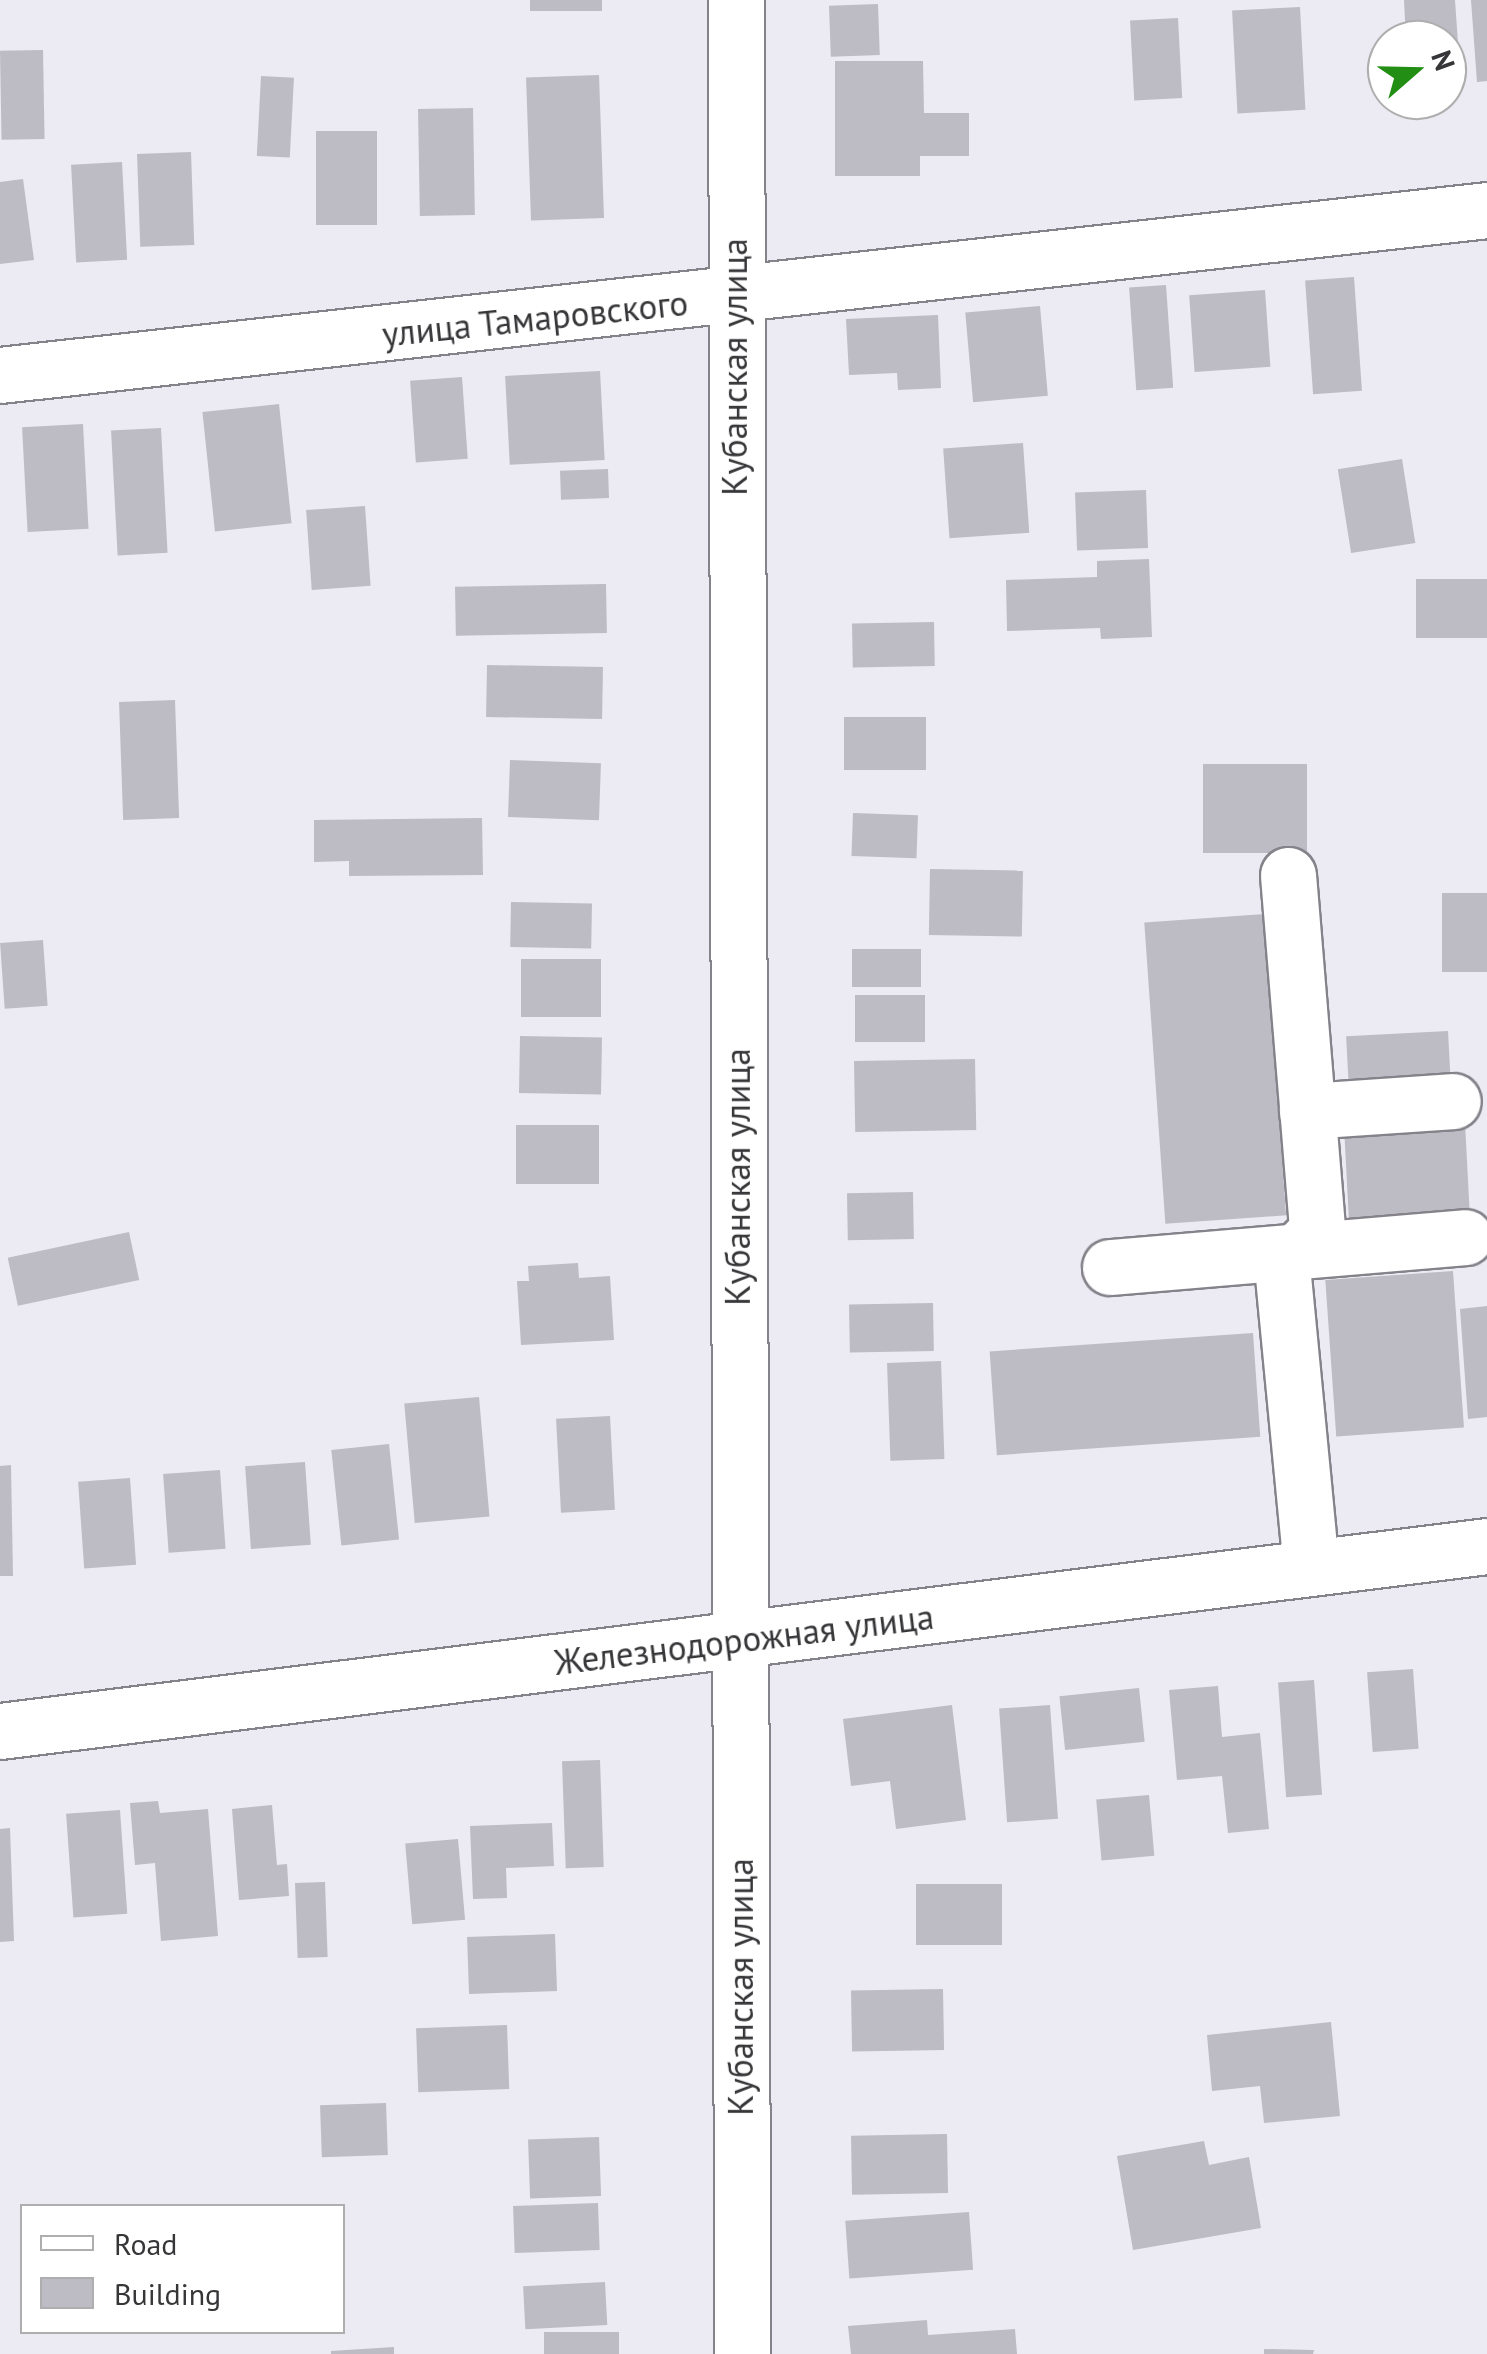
<!DOCTYPE html>
<meta charset="utf-8">
<style>
body{margin:0}
#map{position:relative;width:1487px;height:2354px;overflow:hidden;background:#eceaf2;font-family:"PT Sans",sans-serif}
div>[style]{position:absolute}
[style*='--x']{left:calc(var(--x)*1px);top:calc(var(--y)*1px);width:calc(var(--w)*1px);rotate:calc(var(--a)*1deg)}
.building>*{inset:0;background:#bdbbc3;transform-origin:0 0}
.roads{filter:drop-shadow(2px 0 #85828a) drop-shadow(-2px 0 #85828a) drop-shadow(0 2px #85828a) drop-shadow(0 -2px #85828a)}
.minor>*{height:55px;margin:-27.5px;padding:0 27.5px;transform-origin:27.5px;border-radius:27.5px;background:#fff}
span{translate:-50% -50%;white-space:nowrap;text-align:center;line-height:1.15;-webkit-text-stroke:8px #fff;paint-order:stroke}
.street-label{font-size:35px;color:#363538}
.legend{position:absolute;left:20px;top:2204px;width:325px;height:130px;box-sizing:border-box;background:#fff;border:2px solid #afaeaf;margin:0;padding:12px 18px;list-style:none;font-size:30px;color:#363538}
.legend li{display:flex;align-items:center;gap:20px;height:50px}
.legend b{width:50px;border:2px solid #afaeaf}
.north{position:absolute;left:1367px;top:20px;width:100px;height:100px;box-sizing:border-box;background:#fff;border:2px solid #afaeaf;border-radius:50%;rotate:70deg;font-size:28px;font-weight:700;line-height:40px;text-align:center;color:#363538}
.north::after{content:'';display:block;margin:auto;width:35px;height:45px;background:#228f14;clip-path:polygon(50% 0,100% 100%,50% 72%,0 100%)}
</style>
<div id="map">
<div class="building">
<div style="left:530px;top:0;width:72px;height:11px"></div>
<div style="clip-path:polygon(1404px 0,1455px 0,1461px 86px,1447px 87px,1447px 40px,1406px 40px)"></div>
<div style="clip-path:polygon(1471px 0,1487px 0,1487px 81px,1477px 82px)"></div>
<div style="left:878px;top:4px;width:51px;height:49px;rotate:88deg"></div>
<div style="left:1300px;top:7px;width:103px;height:68px;rotate:87deg"></div>
<div style="left:1178px;top:18px;width:80px;height:48px;rotate:87deg"></div>
<div style="left:43px;top:50px;width:89px;height:43px;rotate:89deg"></div>
<div style="clip-path:polygon(835px 61px,923px 61px,924px 113px,969px 113px,969px 156px,920px 156px,920px 176px,835px 176px)"></div>
<div style="left:599px;top:75px;width:143px;height:73px;rotate:88deg"></div>
<div style="left:261px;top:76px;width:33px;height:80px;rotate:3deg"></div>
<div style="left:473px;top:108px;width:107px;height:55px;rotate:89deg"></div>
<div style="left:316px;top:131px;width:61px;height:94px"></div>
<div style="left:191px;top:152px;width:93px;height:54px;rotate:88deg"></div>
<div style="left:122px;top:162px;width:98px;height:51px;rotate:87deg"></div>
<div style="clip-path:polygon(23px 179px,34px 260px,0 264px,0 182px)"></div>
<div style="left:1354px;top:277px;width:114px;height:49px;rotate:86deg"></div>
<div style="left:1166px;top:285px;width:103px;height:37px;rotate:86deg"></div>
<div style="left:1265px;top:290px;width:77px;height:76px;rotate:86deg"></div>
<div style="left:1040px;top:306px;width:90px;height:75px;rotate:85deg"></div>
<div style="clip-path:polygon(938px 315px,941px 388px,898px 390px,897px 373px,849px 375px,846px 319px)"></div>
<div style="left:600px;top:371px;width:89px;height:95px;rotate:87deg"></div>
<div style="left:462px;top:377px;width:82px;height:52px;rotate:86deg"></div>
<div style="left:279px;top:404px;width:120px;height:77px;rotate:84deg"></div>
<div style="left:83px;top:424px;width:105px;height:61px;rotate:87deg"></div>
<div style="left:161px;top:428px;width:125px;height:50px;rotate:87deg"></div>
<div style="left:1023px;top:443px;width:90px;height:80px;rotate:86deg"></div>
<div style="left:1402px;top:459px;width:85px;height:65px;rotate:81deg"></div>
<div style="left:608px;top:469px;width:29px;height:48px;rotate:88deg"></div>
<div style="left:1146px;top:490px;width:58px;height:71px;rotate:88deg"></div>
<div style="left:365px;top:506px;width:80px;height:59px;rotate:86deg"></div>
<div style="clip-path:polygon(1149px 559px,1152px 637px,1101px 639px,1100px 628px,1007px 631px,1006px 580px,1097px 577px,1097px 561px)"></div>
<div style="left:1487px;top:579px;width:59px;height:71px;rotate:90deg"></div>
<div style="left:606px;top:584px;width:49px;height:151px;rotate:89deg"></div>
<div style="left:934px;top:622px;width:44px;height:82px;rotate:89deg"></div>
<div style="left:487px;top:665px;width:116px;height:52px;rotate:1deg"></div>
<div style="left:175px;top:700px;width:118px;height:56px;rotate:88deg"></div>
<div style="left:844px;top:717px;width:82px;height:53px"></div>
<div style="left:510px;top:760px;width:91px;height:57px;rotate:2deg"></div>
<div style="left:1203px;top:764px;width:104px;height:89px"></div>
<div style="left:853px;top:813px;width:65px;height:43px;rotate:2deg"></div>
<div style="clip-path:polygon(482px 818px,483px 875px,349px 876px,349px 861px,314px 862px,314px 820px)"></div>
<div style="left:930px;top:869px;width:93px;height:66px;rotate:1deg"></div>
<div style="left:1487px;top:893px;width:79px;height:45px;rotate:90deg"></div>
<div style="left:511px;top:902px;width:81px;height:45px;rotate:1deg"></div>
<div style="left:1265px;top:914px;width:302px;height:121px;rotate:86deg"></div>
<div style="left:43px;top:940px;width:66px;height:43px;rotate:86deg"></div>
<div style="left:852px;top:949px;width:69px;height:38px"></div>
<div style="left:521px;top:959px;width:80px;height:58px"></div>
<div style="left:855px;top:995px;width:70px;height:47px"></div>
<div style="left:1448px;top:1031px;width:55px;height:102px;rotate:87deg"></div>
<div style="left:520px;top:1036px;width:82px;height:57px;rotate:1deg"></div>
<div style="left:975px;top:1059px;width:71px;height:121px;rotate:89deg"></div>
<div style="left:1465px;top:1123px;width:91px;height:121px;rotate:87deg"></div>
<div style="left:516px;top:1125px;width:83px;height:59px"></div>
<div style="left:913px;top:1192px;width:47px;height:66px;rotate:89deg"></div>
<div style="left:129px;top:1232px;width:49px;height:124px;rotate:78deg"></div>
<div style="clip-path:polygon(578px 1263px,579px 1278px,610px 1276px,614px 1340px,521px 1345px,517px 1281px,529px 1281px,528px 1266px)"></div>
<div style="left:1453px;top:1271px;width:157px;height:128px;rotate:86deg"></div>
<div style="left:933px;top:1303px;width:48px;height:84px;rotate:89deg"></div>
<div style="clip-path:polygon(1487px 1306px,1487px 1417px,1468px 1419px,1460px 1309px)"></div>
<div style="left:1253px;top:1333px;width:104px;height:264px;rotate:86deg"></div>
<div style="left:941px;top:1361px;width:98px;height:54px;rotate:88deg"></div>
<div style="left:479px;top:1397px;width:120px;height:75px;rotate:85deg"></div>
<div style="left:610px;top:1416px;width:94px;height:54px;rotate:87deg"></div>
<div style="left:389px;top:1444px;width:96px;height:58px;rotate:84deg"></div>
<div style="left:305px;top:1462px;width:83px;height:60px;rotate:86deg"></div>
<div style="clip-path:polygon(11px 1465px,13px 1576px,0 1576px,0 1466px)"></div>
<div style="left:220px;top:1470px;width:79px;height:57px;rotate:86deg"></div>
<div style="left:130px;top:1478px;width:87px;height:52px;rotate:86deg"></div>
<div style="left:1413px;top:1669px;width:80px;height:46px;rotate:86deg"></div>
<div style="left:1314px;top:1680px;width:115px;height:36px;rotate:86deg"></div>
<div style="clip-path:polygon(1218px 1686px,1222px 1737px,1260px 1733px,1269px 1829px,1228px 1833px,1222px 1776px,1177px 1780px,1169px 1690px)"></div>
<div style="left:1139px;top:1688px;width:54px;height:80px;rotate:84deg"></div>
<div style="clip-path:polygon(952px 1705px,966px 1820px,896px 1829px,890px 1781px,851px 1786px,843px 1719px)"></div>
<div style="left:1050px;top:1705px;width:114px;height:51px;rotate:86deg"></div>
<div style="left:600px;top:1760px;width:107px;height:38px;rotate:88deg"></div>
<div style="left:1149px;top:1795px;width:61px;height:53px;rotate:85deg"></div>
<div style="clip-path:polygon(158px 1801px,160px 1813px,208px 1809px,218px 1936px,161px 1941px,155px 1863px,135px 1865px,130px 1803px)"></div>
<div style="clip-path:polygon(272px 1805px,277px 1865px,287px 1864px,289px 1896px,239px 1900px,232px 1809px)"></div>
<div style="left:120px;top:1810px;width:104px;height:54px;rotate:86deg"></div>
<div style="clip-path:polygon(552px 1823px,554px 1866px,506px 1868px,507px 1898px,473px 1899px,470px 1826px)"></div>
<div style="clip-path:polygon(10px 1828px,14px 1941px,0 1942px,0 1829px)"></div>
<div style="left:458px;top:1839px;width:81px;height:53px;rotate:85deg"></div>
<div style="left:325px;top:1882px;width:75px;height:30px;rotate:88deg"></div>
<div style="left:916px;top:1884px;width:86px;height:61px"></div>
<div style="left:555px;top:1934px;width:57px;height:88px;rotate:88deg"></div>
<div style="left:943px;top:1989px;width:61px;height:92px;rotate:89deg"></div>
<div style="clip-path:polygon(1331px 2022px,1340px 2116px,1264px 2123px,1260px 2086px,1212px 2091px,1207px 2035px)"></div>
<div style="left:507px;top:2025px;width:64px;height:91px;rotate:88deg"></div>
<div style="left:386px;top:2103px;width:52px;height:66px;rotate:88deg"></div>
<div style="left:947px;top:2134px;width:59px;height:96px;rotate:89deg"></div>
<div style="left:599px;top:2137px;width:59px;height:71px;rotate:88deg"></div>
<div style="clip-path:polygon(1204px 2141px,1209px 2165px,1249px 2157px,1261px 2228px,1133px 2250px,1117px 2156px)"></div>
<div style="left:598px;top:2203px;width:47px;height:85px;rotate:88deg"></div>
<div style="left:969px;top:2212px;width:58px;height:124px;rotate:86deg"></div>
<div style="left:605px;top:2282px;width:43px;height:82px;rotate:87deg"></div>
<div style="clip-path:polygon(927px 2320px,928px 2335px,1015px 2329px,1017px 2354px,851px 2354px,848px 2326px)"></div>
<div style="left:619px;top:2332px;width:22px;height:75px;rotate:90deg"></div>
<div style="clip-path:polygon(394px 2347px,394px 2354px,331px 2354px,331px 2351px)"></div>
<div style="clip-path:polygon(1264px 2349px,1314px 2350px,1313px 2354px,1264px 2354px)"></div>
</div>
<div class="roads">
<div class="minor">
<div style="--x:736;--y:0;--w:2354;--a:89.85"></div>
<div style="--x:0;--y:375;--w:1496;--a:-6.33"></div>
<div style="--x:1288;--y:875;--w:357;--a:85.3"></div>
<div style="--x:1317;--y:1231;--w:49;--a:135"></div>
<div style="--x:1282;--y:1266;--w:303;--a:84.5"></div>
<div style="--x:1307;--y:1111;--w:146;--a:-3.9"></div>
<div style="--x:1110;--y:1267;--w:356;--a:-4.8"></div>
<div style="--x:0;--y:1731;--w:1498;--a:-7.09"></div>
</div>
</div>
<div class="street-label">
<span style="left:535px;top:318px;rotate:-6deg">улица Тамаровского</span>
<span style="left:734px;top:367px;rotate:-90deg">Кубанская улица</span>
<span style="left:737px;top:1177px;rotate:-90deg">Кубанская улица</span>
<span style="left:744px;top:1639px;rotate:-7deg">Железнодорожная улица</span>
<span style="left:740px;top:1987px;rotate:-90deg">Кубанская улица</span>
</div>
<ul class="legend">
<li><b style="height:12px;background:#fff"></b>Road</li>
<li><b style="height:28px;background:#bdbbc3"></b>Building</li>
</ul>
<div class="north">N</div>
</div>
